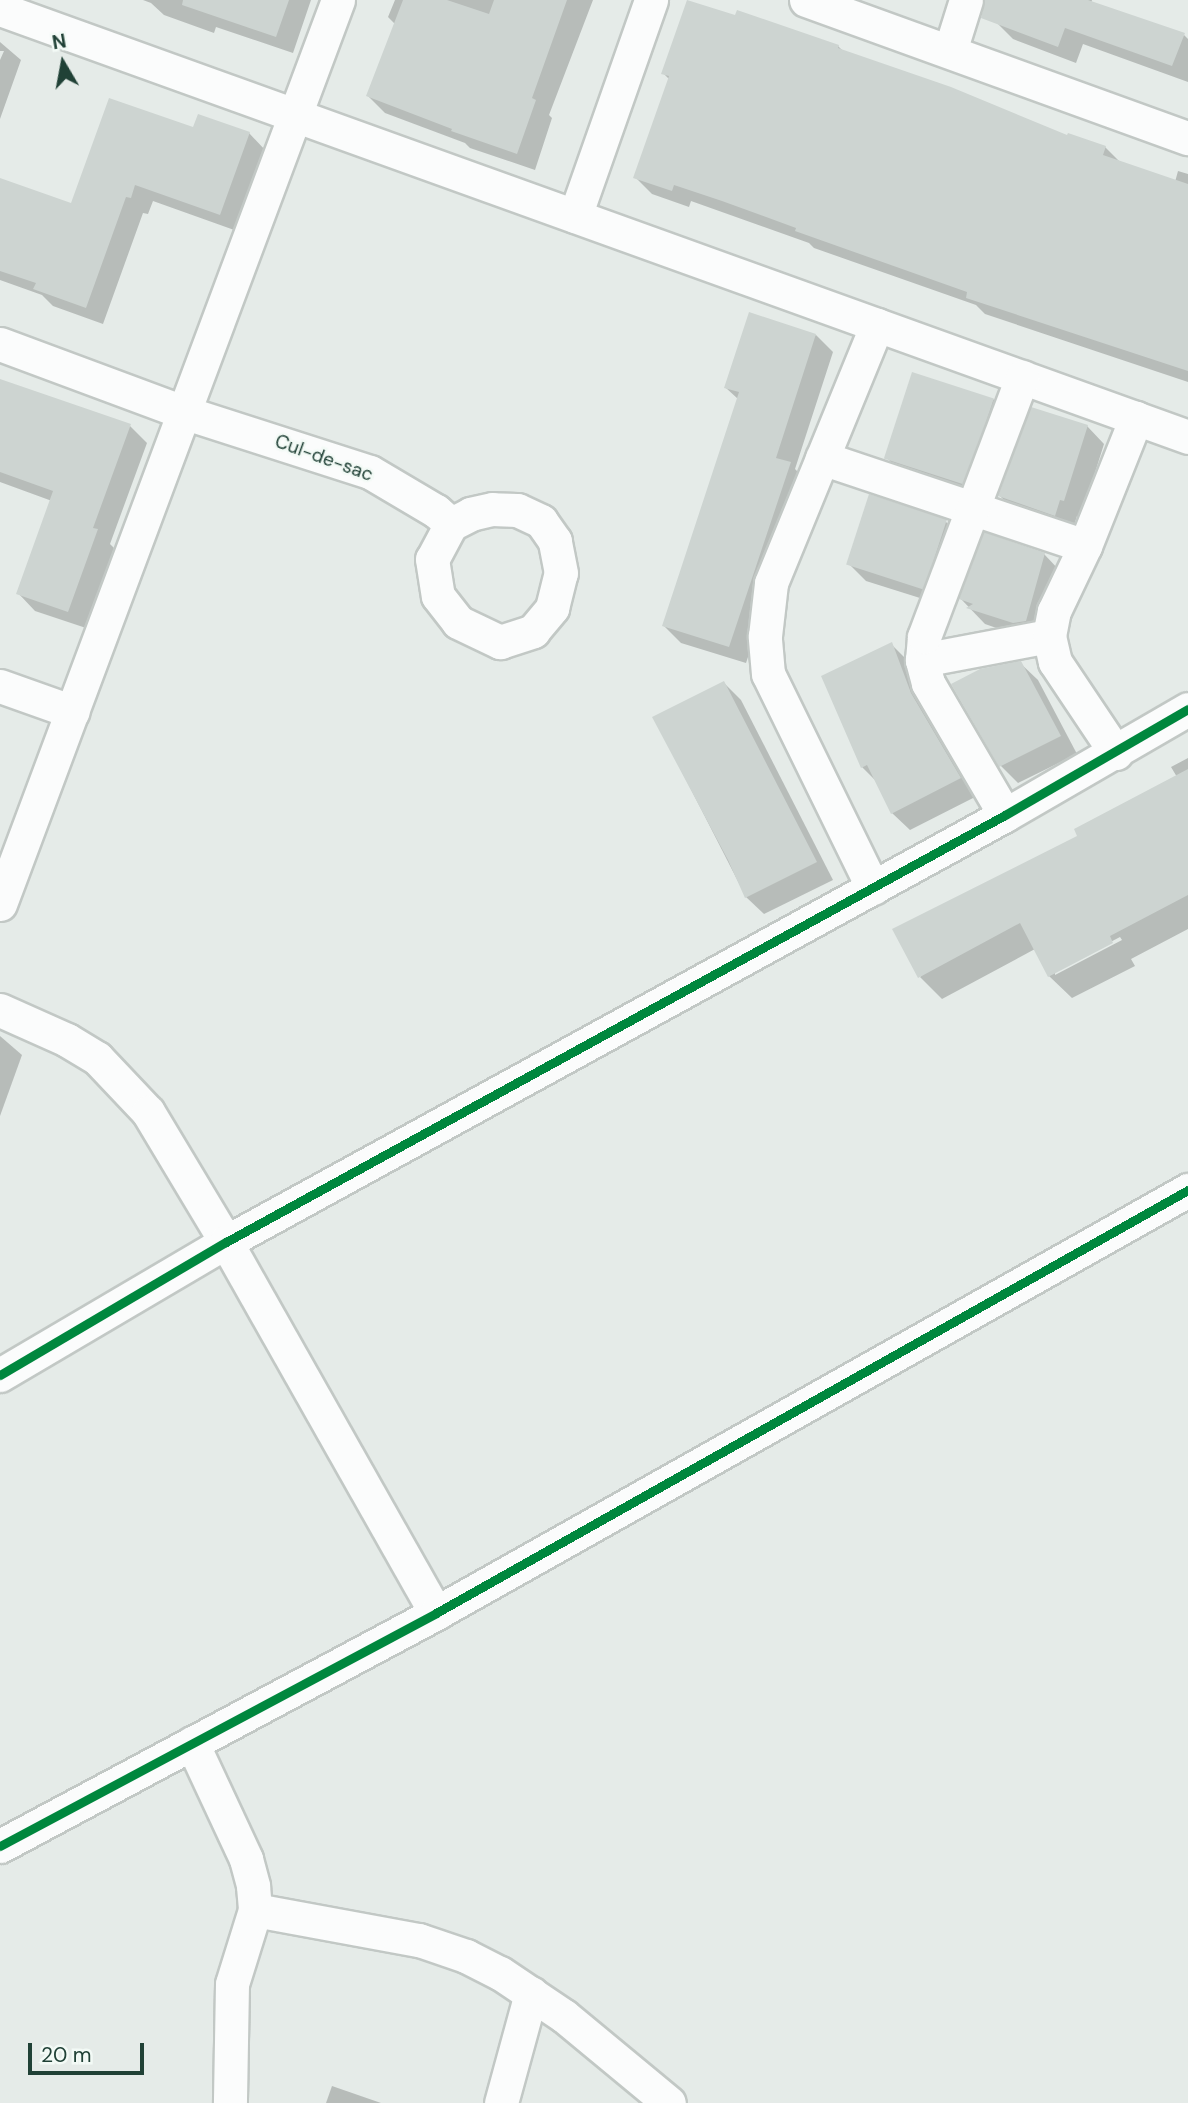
<!DOCTYPE html>
<style>
body{margin:0}
#map{position:relative;width:1188px;height:2103px;overflow:hidden;background:#e5ebe8;font-family:"DM Sans",sans-serif}
div>[style]{position:absolute}
[style*='--x']{left:calc(var(--x)*1px);top:calc(var(--y)*1px);width:calc(var(--w)*1px);rotate:calc(var(--a)*1deg)}
.shadow>*{inset:0;background:#0003}
.building>*{inset:0;background:#cdd4d1;transform-origin:0 0}
.roads{filter:drop-shadow(2px 0 #c2c8c5) drop-shadow(-2px 0 #c2c8c5) drop-shadow(0 2px #c2c8c5) drop-shadow(0 -2px #c2c8c5)}
.minor>*{height:33px;margin:-16.5px;padding:0 16.5px;transform-origin:16.5px;border-radius:16.5px;background:#fbfcfc}
.cycleway>*{height:9px;margin:-4.5px;padding:0 4.5px;transform-origin:4.5px;border-radius:4.5px;background:#00873e}
span{translate:-50% -50%;white-space:nowrap;text-align:center;line-height:1.15;-webkit-text-stroke:5px #f3faf6;paint-order:stroke}
.street-label{font-size:19px;color:#204136}
.north{position:absolute;left:28px;top:28px;width:70px;height:70px;-webkit-text-stroke:5px #f3faf6;paint-order:stroke;rotate:350deg;font-size:19px;font-weight:700;line-height:28px;text-align:center;color:#204136}
.north::after{content:'';display:block;margin:auto;width:24px;height:32px;background:#204136;clip-path:polygon(50% 0,100% 100%,50% 72%,0 100%)}
.scale{position:absolute;left:28px;top:2043px;width:116px;height:32px;box-sizing:border-box;border:4px solid #204136;border-top:0;padding-left:9px;font-size:21px;line-height:24px;white-space:nowrap;color:#204136;-webkit-text-stroke:5px #f3faf6;paint-order:stroke}
</style>
<div id="map">
<div class="shadow">
<div style="clip-path:polygon(143px 0,311px 0,293px 53px,216px 27px,214px 33px,164px 15px,151px 3px)"></div>
<div style="clip-path:polygon(395px 0,593px 0,549px 115px,552px 118px,535px 170px,470px 148px,465px 143px,385px 113px,368px 96px,395px 24px,388px 17px)"></div>
<div style="clip-path:polygon(1004px 0,1092px 0,1091px 3px,1184px 35px,1188px 39px,1188px 82px,1083px 44px,1076px 63px,1013px 39px,996px 22px)"></div>
<div style="clip-path:polygon(737px 17px,838px 46px,844px 52px,1068px 138px,1105px 147px,1121px 163px,1175px 182px,1178px 171px,1188px 174px,1188px 382px,985px 314px,976px 305px,814px 248px,809px 243px,691px 201px,689px 207px,652px 194px,635px 177px,669px 79px,663px 73px)"></div>
<div style="clip-path:polygon(0 42px,21px 60px,0 119px,0 60px,4px 51px,0 51px)"></div>
<div style="clip-path:polygon(194px 130px,249px 133px,266px 151px,237px 231px,153px 201px,148px 214px,143px 213px,103px 324px,53px 306px,42px 295px,0 280px,0 180px,72px 205px)"></div>
<div style="clip-path:polygon(816px 335px,833px 352px,795px 469px,807px 481px,746px 663px,681px 643px,664px 626px,738px 399px,726px 388px)"></div>
<div style="clip-path:polygon(0 381px,130px 426px,147px 443px,110px 544px,114px 548px,86px 628px,35px 611px,18px 593px,52px 501px,0 482px)"></div>
<div style="clip-path:polygon(993px 399px,1010px 416px,978px 500px,904px 475px,887px 458px)"></div>
<div style="clip-path:polygon(1087px 426px,1104px 444px,1081px 517px,1077px 516px,1072px 532px,1017px 513px,1000px 496px)"></div>
<div style="clip-path:polygon(870px 496px,946px 522px,964px 539px,939px 604px,866px 581px,848px 563px)"></div>
<div style="clip-path:polygon(1044px 554px,1061px 572px,1031px 640px,985px 624px,961px 599px)"></div>
<div style="clip-path:polygon(892px 645px,909px 662px,977px 796px,910px 830px,892px 813px,877px 782px,862px 767px,824px 677px)"></div>
<div style="clip-path:polygon(1020px 663px,1038px 680px,1077px 754px,1018px 783px,1001px 766px,953px 684px)"></div>
<div style="clip-path:polygon(724px 683px,741px 700px,833px 880px,764px 914px,746px 897px,654px 717px)"></div>
<div style="clip-path:polygon(evenodd,1188px 758px,1188px 929px,1131px 959px,1135px 966px,1072px 998px,1049px 976px,1035px 949px,942px 999px,920px 977px,1080px 837px,1177px 777px,1171px 767px,1188px 758px,1120px 937px,1122px 940px,1055px 975px,1055px 971px,1120px 937px)"></div>
<div style="clip-path:polygon(0 1036px,22px 1055px,0 1116px)"></div>
<div style="clip-path:polygon(332px 2086px,381px 2103px,326px 2103px)"></div>
</div>
<div class="building">
<div style="clip-path:polygon(183px 0,289px 0,276px 37px,182px 5px)"></div>
<div style="clip-path:polygon(403px 0,447px 0,489px 14px,494px 0,567px 0,532px 98px,536px 100px,517px 154px,451px 131px,452px 129px,366px 96px)"></div>
<div style="clip-path:polygon(687px 0,735px 15px,737px 10px,839px 45px,838px 48px,951px 87px,1067px 135px,1068px 133px,1106px 146px,1103px 155px,1188px 184px,1188px 371px,966px 298px,967px 292px,795px 231px,796px 228px,722px 201px,674px 185px,672px 191px,633px 178px,669px 76px,661px 74px)"></div>
<div style="clip-path:polygon(985px 0,1088px 0,1185px 33px,1172px 66px,1065px 28px,1058px 47px,981px 18px)"></div>
<div style="clip-path:polygon(109px 98px,193px 127px,198px 114px,250px 132px,220px 215px,135px 185px,131px 198px,126px 197px,86px 308px,33px 289px,36px 283px,0 271px,0 178px,71px 203px)"></div>
<div style="clip-path:polygon(749px 312px,816px 334px,776px 458px,791px 462px,729px 647px,662px 626px,739px 392px,724px 388px)"></div>
<div style="left:912px;top:372px;width:86px;height:91px;rotate:18deg"></div>
<div style="clip-path:polygon(0 379px,131px 424px,93px 528px,98px 529px,68px 612px,16px 594px,53px 491px,0 472px)"></div>
<div style="clip-path:polygon(1031px 407px,1088px 425px,1064px 501px,1060px 500px,1055px 516px,998px 496px)"></div>
<div style="left:869px;top:494px;width:82px;height:74px;rotate:18deg"></div>
<div style="clip-path:polygon(984px 532px,1045px 553px,1026px 621px,1013px 623px,966px 608px,973px 604px,959px 599px)"></div>
<div style="clip-path:polygon(892px 642px,911px 693px,961px 778px,891px 814px,867px 765px,861px 768px,821px 676px)"></div>
<div style="clip-path:polygon(1021px 661px,1061px 736px,999px 767px,951px 684px,980px 669px)"></div>
<div style="clip-path:polygon(724px 681px,817px 862px,745px 898px,728px 860px,652px 717px)"></div>
<div style="clip-path:polygon(1188px 769px,1188px 895px,1110px 936px,1113px 943px,1048px 977px,1020px 923px,918px 978px,892px 929px,1077px 836px,1074px 829px)"></div>
</div>
<div class="roads">
<div class="minor">
<div style="--x:806;--y:0;--w:406;--a:19.9"></div>
<div style="--x:0;--y:9;--w:1263;--a:19.81"></div>
<div style="--x:950;--y:51;--w:53;--a:-72.6"></div>
<div style="--x:575;--y:216;--w:229;--a:-70.6"></div>
<div style="--x:0;--y:344;--w:198;--a:20.4"></div>
<div style="--x:186;--y:413;--w:193;--a:17.8"></div>
<div style="--x:370;--y:472;--w:77;--a:30.6"></div>
<div style="--x:436;--y:511;--w:20;--a:41"></div>
<div style="--x:451;--y:524;--w:40;--a:118"></div>
<div style="--x:432;--y:559;--w:37;--a:81"></div>
<div style="--x:438;--y:596;--w:33;--a:52"></div>
<div style="--x:458;--y:622;--w:47;--a:25.5"></div>
<div style="--x:500;--y:642;--w:35;--a:-18"></div>
<div style="--x:533;--y:631;--w:30;--a:-50"></div>
<div style="--x:552;--y:608;--w:36;--a:-76"></div>
<div style="--x:561;--y:573;--w:33;--a:-101"></div>
<div style="--x:555;--y:541;--w:24;--a:-125"></div>
<div style="--x:541;--y:521;--w:26;--a:-155"></div>
<div style="--x:517;--y:510;--w:25;--a:-178"></div>
<div style="--x:492;--y:509;--w:22;--a:167"></div>
<div style="--x:471;--y:514;--w:22;--a:153"></div>
<div style="--x:822;--y:458;--w:277;--a:18.5"></div>
<div style="--x:922;--y:660;--w:129;--a:-10.7"></div>
<div style="--x:0;--y:686;--w:77;--a:19.6"></div>
<div style="--x:1116;--y:753;--w:110;--a:-123.8"></div>
<div style="--x:1055;--y:662;--w:27;--a:-103"></div>
<div style="--x:1049;--y:636;--w:25;--a:-79"></div>
<div style="--x:1054;--y:611;--w:72;--a:-64.5"></div>
<div style="--x:1085;--y:546;--w:138;--a:-68.3"></div>
<div style="--x:1005;--y:815;--w:153;--a:-120.3"></div>
<div style="--x:928;--y:683;--w:24;--a:-105"></div>
<div style="--x:922;--y:660;--w:23;--a:-85"></div>
<div style="--x:924;--y:637;--w:278;--a:-69.3"></div>
<div style="--x:873;--y:888;--w:238;--a:-116.1"></div>
<div style="--x:768;--y:674;--w:38;--a:-95"></div>
<div style="--x:765;--y:636;--w:53;--a:-83.5"></div>
<div style="--x:771;--y:583;--w:279;--a:-67.7"></div>
<div style="--x:0;--y:904;--w:965;--a:-69.5"></div>
<div style="--x:0;--y:1010;--w:73;--a:24.1"></div>
<div style="--x:67;--y:1040;--w:35;--a:31"></div>
<div style="--x:97;--y:1058;--w:74;--a:46.6"></div>
<div style="--x:148;--y:1112;--w:152;--a:59"></div>
<div style="--x:226;--y:1242;--w:426;--a:60.5"></div>
<div style="--x:0;--y:1375;--w:262;--a:-30.5"></div>
<div style="--x:226;--y:1242;--w:888;--a:-28.73"></div>
<div style="--x:1005;--y:815;--w:211;--a:-30.1"></div>
<div style="--x:192;--y:1743;--w:128;--a:65"></div>
<div style="--x:246;--y:1859;--w:28;--a:75"></div>
<div style="--x:253;--y:1886;--w:24;--a:85"></div>
<div style="--x:255;--y:1910;--w:77;--a:107.3"></div>
<div style="--x:232;--y:1984;--w:119;--a:91"></div>
<div style="--x:0;--y:1846;--w:494;--a:-28.1"></div>
<div style="--x:436;--y:1613;--w:863;--a:-29.36"></div>
<div style="--x:255;--y:1910;--w:167;--a:10.4"></div>
<div style="--x:419;--y:1940;--w:50;--a:18.8"></div>
<div style="--x:466;--y:1956;--w:38;--a:27"></div>
<div style="--x:500;--y:1973;--w:77;--a:33.9"></div>
<div style="--x:564;--y:2016;--w:136;--a:39.6"></div>
<div style="--x:501;--y:2103;--w:114;--a:-74.7"></div>
</div>
</div>
<div class="cycleway">
<div style="--x:0;--y:1375;--w:262;--a:-30.5"></div>
<div style="--x:226;--y:1242;--w:888;--a:-28.73"></div>
<div style="--x:1005;--y:815;--w:211;--a:-30.1"></div>
<div style="--x:0;--y:1846;--w:494;--a:-28.1"></div>
<div style="--x:436;--y:1613;--w:863;--a:-29.36"></div>
</div>
<div class="street-label">
<span style="left:324px;top:458px;rotate:20deg">Cul-de-sac</span>
</div>
<div class="north">N</div>
<div class="scale">20 m</div>
</div>
